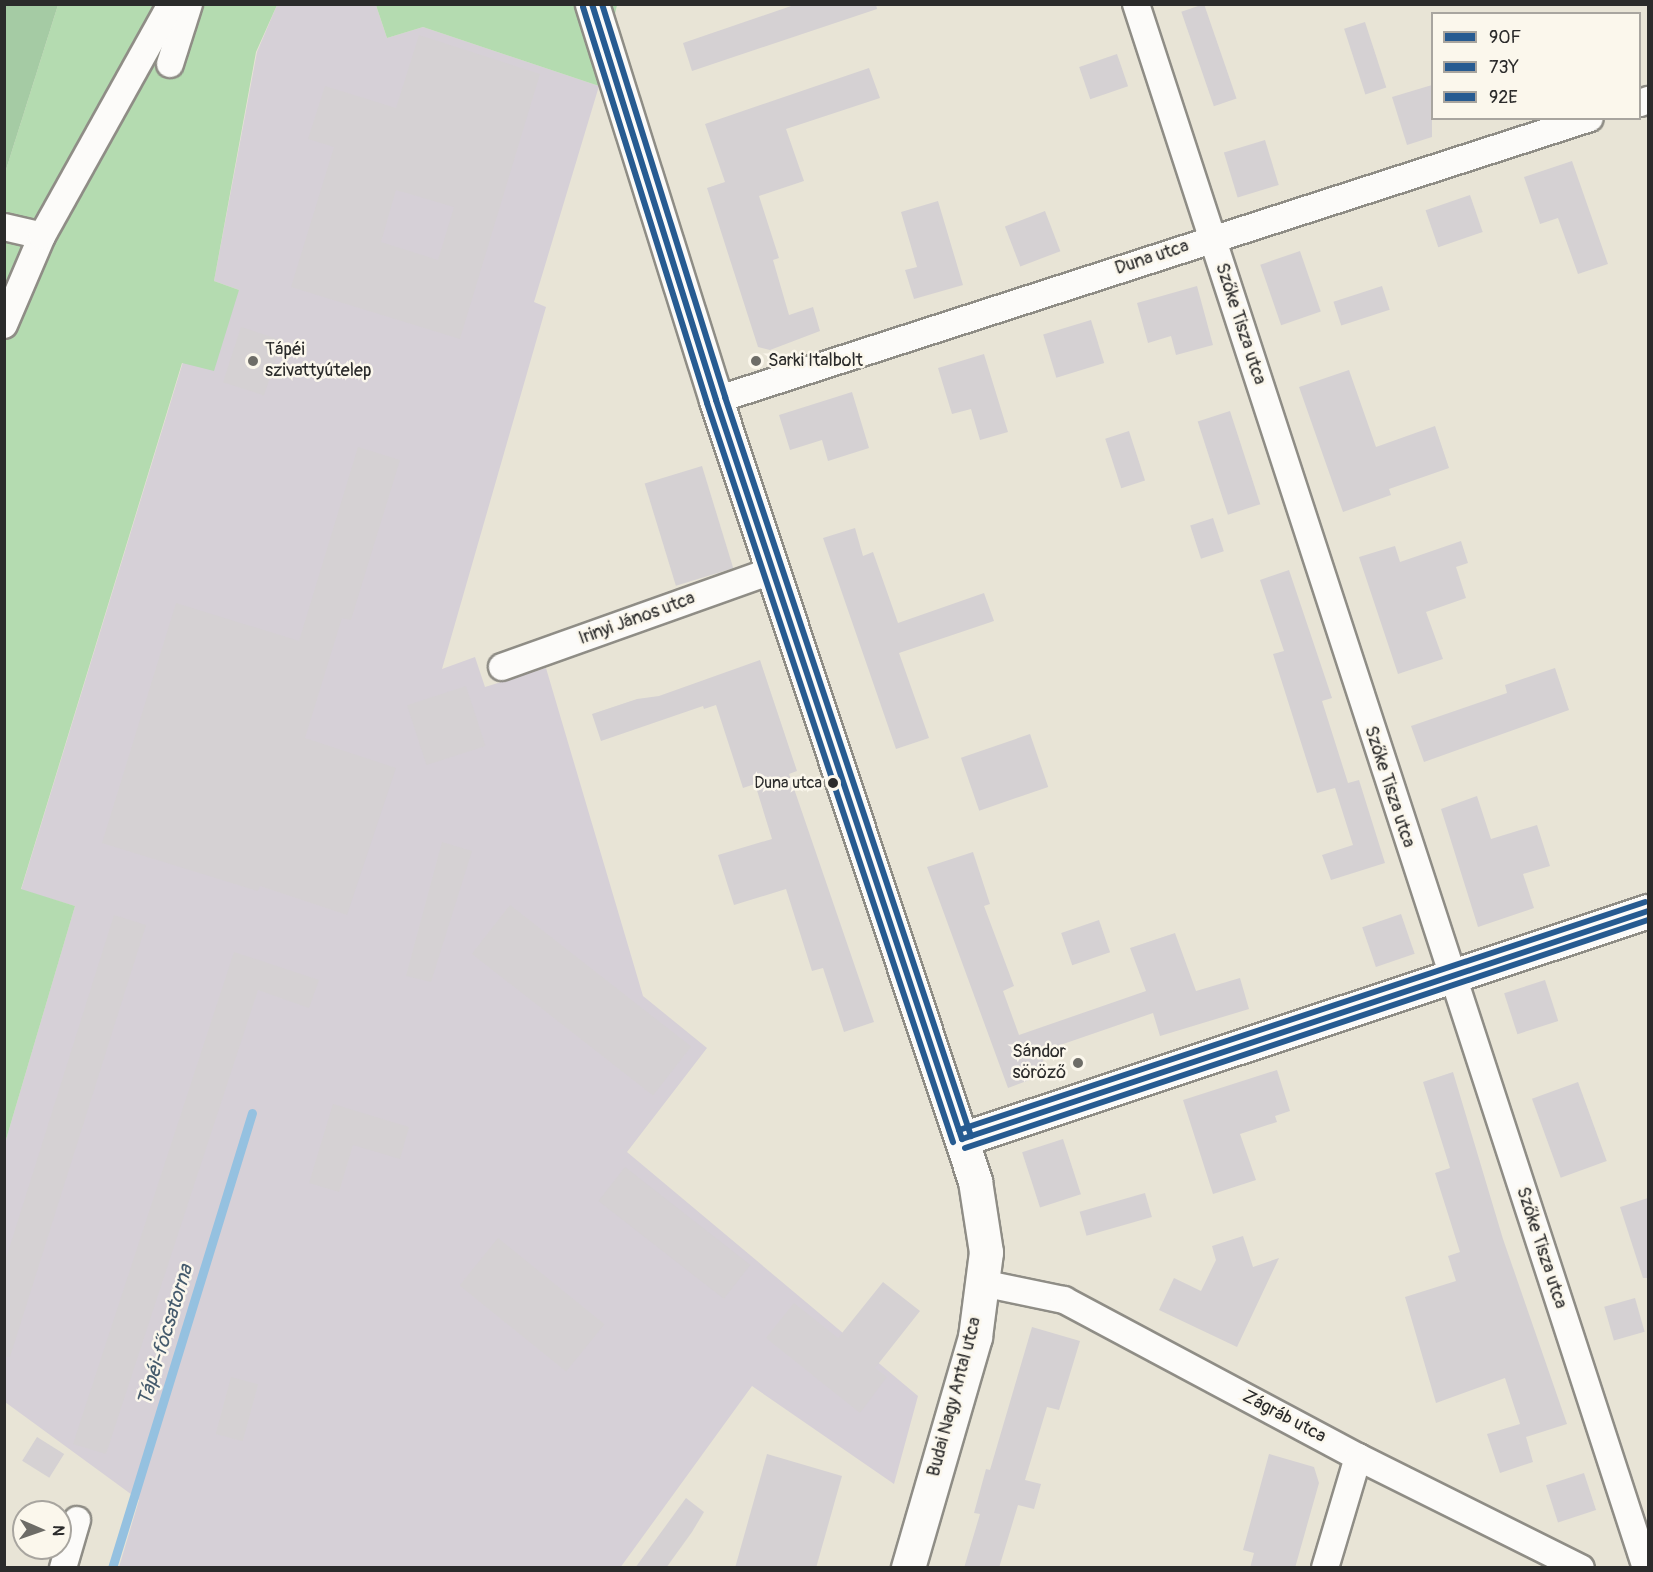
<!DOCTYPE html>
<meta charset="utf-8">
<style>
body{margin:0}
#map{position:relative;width:1653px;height:1572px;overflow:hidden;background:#e8e4d6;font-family:Pangolin,sans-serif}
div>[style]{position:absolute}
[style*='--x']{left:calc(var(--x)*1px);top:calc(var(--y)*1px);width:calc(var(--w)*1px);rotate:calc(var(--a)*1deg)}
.industrial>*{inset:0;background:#d6d0d7}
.green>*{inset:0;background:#b4dbb0}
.forest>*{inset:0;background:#a5cba4}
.stream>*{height:9px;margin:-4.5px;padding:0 4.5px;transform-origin:4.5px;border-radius:4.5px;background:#95c1e0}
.building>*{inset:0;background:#d5d1d3;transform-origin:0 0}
.roads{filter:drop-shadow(2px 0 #8f8d86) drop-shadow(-2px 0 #8f8d86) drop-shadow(0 2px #8f8d86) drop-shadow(0 -2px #8f8d86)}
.street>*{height:26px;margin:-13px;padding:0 13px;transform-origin:13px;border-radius:13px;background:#fcfbf9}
.secondary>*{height:33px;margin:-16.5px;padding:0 16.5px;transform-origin:16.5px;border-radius:16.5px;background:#fcfbf9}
.bus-1>*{height:6px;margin:-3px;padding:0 3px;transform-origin:3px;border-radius:3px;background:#275b91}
.bus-2>*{height:6px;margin:-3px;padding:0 3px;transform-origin:3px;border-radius:3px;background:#275b91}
.bus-3>*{height:6px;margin:-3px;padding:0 3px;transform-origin:3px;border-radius:3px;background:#275b91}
.dots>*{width:16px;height:16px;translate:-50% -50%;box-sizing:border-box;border:3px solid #fbf7ec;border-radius:50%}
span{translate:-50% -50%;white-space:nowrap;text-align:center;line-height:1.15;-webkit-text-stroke:5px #fbf7ec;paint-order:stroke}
.bus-label{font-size:16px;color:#2b2b2b}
.right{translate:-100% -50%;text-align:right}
.street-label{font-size:18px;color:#2b2b2b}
.poi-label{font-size:18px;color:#2b2b2b}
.left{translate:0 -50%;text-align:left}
.water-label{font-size:20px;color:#445a6c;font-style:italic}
.frame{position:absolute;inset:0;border:6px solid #2b2b2b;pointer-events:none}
.legend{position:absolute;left:1431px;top:12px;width:210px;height:108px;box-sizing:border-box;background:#fbf7ec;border:2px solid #a8a59f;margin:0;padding:8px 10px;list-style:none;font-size:18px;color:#2b2b2b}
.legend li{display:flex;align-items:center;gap:12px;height:30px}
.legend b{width:30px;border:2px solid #a8a59f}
.north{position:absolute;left:12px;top:1500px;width:60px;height:60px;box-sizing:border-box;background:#fbf7ec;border:2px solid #a8a59f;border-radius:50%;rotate:92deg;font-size:16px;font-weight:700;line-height:24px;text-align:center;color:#2b2b2b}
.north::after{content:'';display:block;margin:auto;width:21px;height:27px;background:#6d6c67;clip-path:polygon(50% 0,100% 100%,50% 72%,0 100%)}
</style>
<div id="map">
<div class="industrial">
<div style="clip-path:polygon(277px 5px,376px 5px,387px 38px,423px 27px,599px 86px,534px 302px,546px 307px,442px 669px,475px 657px,485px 687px,546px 668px,643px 996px,707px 1048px,627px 1152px,918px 1396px,894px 1484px,752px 1386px,620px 1568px,119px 1567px,139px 1500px,5px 1402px,5px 1143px,75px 906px,21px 890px,183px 362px,239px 290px,214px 281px,257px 52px)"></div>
</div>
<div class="green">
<div style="clip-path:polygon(58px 5px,277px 5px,256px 52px,214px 281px,239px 290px,214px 371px,182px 363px,21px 889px,75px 906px,5px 1143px,5px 173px)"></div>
<div style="clip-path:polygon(376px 5px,617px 5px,599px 86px,423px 27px,387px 38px)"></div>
</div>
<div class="forest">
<div style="clip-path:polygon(5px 4px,58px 5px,5px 173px,4px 5px)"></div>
</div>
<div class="stream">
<div style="--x:112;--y:1568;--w:476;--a:-72.9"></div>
</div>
<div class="building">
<div style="clip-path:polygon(797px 4px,876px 4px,877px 9px,692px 71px,683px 43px)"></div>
<div style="left:1204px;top:4px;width:100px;height:24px;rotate:71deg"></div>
<div style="left:1365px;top:22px;width:69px;height:22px;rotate:72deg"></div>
<div style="clip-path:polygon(evenodd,419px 35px,540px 74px,460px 339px,291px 287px,334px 147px,308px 139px,325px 86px,396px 108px,419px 35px,396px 190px,454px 207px,438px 260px,381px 242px,396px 190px)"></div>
<div style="left:1117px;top:54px;width:34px;height:40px;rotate:71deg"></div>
<div style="clip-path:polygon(869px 68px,880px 98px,786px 129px,804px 181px,759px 196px,779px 258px,773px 260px,789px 315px,813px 307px,820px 331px,770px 350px,758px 347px,707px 188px,725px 182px,705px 124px)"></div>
<div style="clip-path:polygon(1432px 85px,1432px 137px,1407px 145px,1392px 97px)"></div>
<div style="left:1265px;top:140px;width:47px;height:43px;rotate:73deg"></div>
<div style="clip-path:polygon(1572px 161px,1608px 264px,1578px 274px,1558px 218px,1540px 224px,1524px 177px)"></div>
<div style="left:1470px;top:195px;width:39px;height:47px;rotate:71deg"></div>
<div style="clip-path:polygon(938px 201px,963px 285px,914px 299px,905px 270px,917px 267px,901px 212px)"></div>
<div style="left:1045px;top:211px;width:43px;height:43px;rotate:69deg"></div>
<div style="left:1300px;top:251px;width:64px;height:42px;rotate:71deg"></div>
<div style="clip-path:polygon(1197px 286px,1213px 345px,1176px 355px,1171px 336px,1148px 343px,1137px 303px)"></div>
<div style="left:1382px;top:286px;width:25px;height:51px;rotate:72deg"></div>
<div style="left:1091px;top:320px;width:45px;height:50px;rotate:73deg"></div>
<div style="left:241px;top:327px;width:43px;height:58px;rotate:18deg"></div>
<div style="clip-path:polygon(984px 354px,1008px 432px,980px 440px,971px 409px,952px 414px,938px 368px)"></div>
<div style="clip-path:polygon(1349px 370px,1376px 447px,1435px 426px,1449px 468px,1389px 489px,1391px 495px,1343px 512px,1299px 387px)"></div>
<div style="clip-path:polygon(852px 392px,869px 448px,828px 461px,822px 440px,790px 450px,779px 415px)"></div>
<div style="left:1230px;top:411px;width:98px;height:34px;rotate:72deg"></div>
<div style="left:1129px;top:431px;width:52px;height:25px;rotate:72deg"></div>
<div style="clip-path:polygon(358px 447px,400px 460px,351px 620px,342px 618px,305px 738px,396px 768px,347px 915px,260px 886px,258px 891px,102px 843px,176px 603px,299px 641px)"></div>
<div style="left:702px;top:466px;width:107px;height:60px;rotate:73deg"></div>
<div style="left:1213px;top:518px;width:35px;height:24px;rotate:72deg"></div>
<div style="clip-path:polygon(855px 528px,863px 556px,873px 552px,898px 623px,984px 593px,994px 621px,899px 653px,929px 738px,896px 749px,823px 538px)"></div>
<div style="clip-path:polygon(1461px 541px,1468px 563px,1456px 567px,1466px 598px,1426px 612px,1443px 659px,1398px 674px,1359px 557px,1395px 546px,1400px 562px)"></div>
<div style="clip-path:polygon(1289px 570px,1332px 698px,1322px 701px,1348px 783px,1359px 780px,1385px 863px,1331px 880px,1322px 855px,1353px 845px,1335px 788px,1317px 793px,1273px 654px,1284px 651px,1260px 580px)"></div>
<div style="clip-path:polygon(760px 660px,797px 771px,789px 774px,874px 1022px,844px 1032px,823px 968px,812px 971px,786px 889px,734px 905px,718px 855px,772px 839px,755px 784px,743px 788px,716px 705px,704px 709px,703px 706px,601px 741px,592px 714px,637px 699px,659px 696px)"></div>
<div style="clip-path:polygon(1555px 668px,1569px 710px,1424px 762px,1411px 726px,1507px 693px,1505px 685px)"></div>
<div style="left:466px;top:686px;width:63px;height:62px;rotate:72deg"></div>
<div style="left:1030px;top:734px;width:56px;height:73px;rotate:71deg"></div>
<div style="clip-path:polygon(1477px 796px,1491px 839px,1537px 825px,1550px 866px,1523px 874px,1534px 908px,1478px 927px,1441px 809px)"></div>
<div style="clip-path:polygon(442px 842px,472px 851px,431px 982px,406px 976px)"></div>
<div style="clip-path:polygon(973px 852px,990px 904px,984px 906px,1014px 986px,1003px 991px,1019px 1035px,1146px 991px,1130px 948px,1175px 933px,1196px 991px,1240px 978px,1249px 1009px,1160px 1036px,1153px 1013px,1040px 1052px,1048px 1073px,1008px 1088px,927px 867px)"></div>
<div style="left:510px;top:905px;width:230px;height:62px;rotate:38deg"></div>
<div style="left:1401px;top:914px;width:42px;height:41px;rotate:71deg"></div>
<div style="clip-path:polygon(114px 915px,146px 925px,10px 1357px,4px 1356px,4px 1265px)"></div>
<div style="left:1099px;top:920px;width:34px;height:40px;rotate:71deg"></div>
<div style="clip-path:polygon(234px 952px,319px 980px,309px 1008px,258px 990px,106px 1454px,73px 1444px)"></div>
<div style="left:1545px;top:980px;width:43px;height:43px;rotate:72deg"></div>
<div style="clip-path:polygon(1277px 1070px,1290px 1111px,1275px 1116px,1277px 1122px,1240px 1134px,1256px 1180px,1213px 1194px,1183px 1100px)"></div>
<div style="clip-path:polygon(1453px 1072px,1503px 1239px,1567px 1424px,1526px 1437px,1533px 1462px,1500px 1473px,1487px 1434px,1520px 1424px,1505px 1378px,1436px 1403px,1405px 1297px,1456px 1281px,1448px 1256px,1460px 1252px,1435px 1173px,1450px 1168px,1423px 1082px)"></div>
<div style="left:1578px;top:1082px;width:84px;height:49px;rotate:70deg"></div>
<div style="clip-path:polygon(333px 1104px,409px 1127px,400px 1159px,353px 1145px,339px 1192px,309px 1183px)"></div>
<div style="left:1063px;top:1139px;width:58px;height:43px;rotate:72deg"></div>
<div style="left:625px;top:1167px;width:159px;height:43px;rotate:38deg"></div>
<div style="left:1145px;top:1193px;width:25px;height:68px;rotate:74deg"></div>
<div style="clip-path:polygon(1648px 1198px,1648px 1278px,1643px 1278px,1620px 1207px)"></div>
<div style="clip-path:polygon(1243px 1236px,1253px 1267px,1279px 1258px,1237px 1347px,1159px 1310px,1174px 1278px,1201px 1291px,1216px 1260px,1212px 1246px)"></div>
<div style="left:498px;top:1238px;width:137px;height:61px;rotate:39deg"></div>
<div style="clip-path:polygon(883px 1282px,920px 1311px,875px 1368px,887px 1377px,860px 1413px,766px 1338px,794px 1303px,838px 1338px)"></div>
<div style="left:1635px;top:1298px;width:35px;height:32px;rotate:74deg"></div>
<div style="clip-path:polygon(1032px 1327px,1080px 1341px,1059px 1410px,1047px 1407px,1025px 1480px,1041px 1484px,1034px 1509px,1018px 1505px,999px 1568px,964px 1568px,980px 1514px,974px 1513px,986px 1469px,990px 1470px)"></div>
<div style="left:231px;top:1377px;width:28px;height:59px;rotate:15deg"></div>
<div style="left:37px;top:1437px;width:32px;height:28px;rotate:32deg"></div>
<div style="clip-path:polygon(767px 1454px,842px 1476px,816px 1568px,735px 1568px)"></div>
<div style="clip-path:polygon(1269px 1454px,1314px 1467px,1319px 1483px,1295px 1568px,1250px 1568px,1254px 1553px,1243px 1550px)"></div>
<div style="left:1584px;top:1473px;width:39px;height:40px;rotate:72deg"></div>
<div style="clip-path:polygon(686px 1498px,704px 1512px,692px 1532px,666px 1568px,635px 1568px)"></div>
</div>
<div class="roads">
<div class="street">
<div style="--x:1136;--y:4;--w:1645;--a:71.94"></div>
<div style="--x:170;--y:64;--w:63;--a:-72.4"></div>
<div style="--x:1640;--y:103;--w:9;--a:-21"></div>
<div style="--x:4;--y:227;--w:39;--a:13"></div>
<div style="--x:4;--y:325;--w:97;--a:-66.9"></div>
<div style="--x:42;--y:236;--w:265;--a:-60.9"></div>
<div style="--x:716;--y:400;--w:918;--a:-17.88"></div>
<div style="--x:502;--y:667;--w:287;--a:-19.6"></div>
<div style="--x:982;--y:1283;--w:84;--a:11.7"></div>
<div style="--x:1064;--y:1300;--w:333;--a:28.1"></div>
<div style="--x:1358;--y:1457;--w:249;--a:26.5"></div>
<div style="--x:63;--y:1568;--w:50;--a:-73.7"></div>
<div style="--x:1325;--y:1568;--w:116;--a:-73.4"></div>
</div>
<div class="secondary">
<div style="--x:592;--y:4;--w:415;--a:72.6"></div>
<div style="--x:716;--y:400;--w:823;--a:71.65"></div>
<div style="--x:975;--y:1181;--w:72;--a:81.2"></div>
<div style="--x:986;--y:1252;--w:86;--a:97.4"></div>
<div style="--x:975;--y:1337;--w:241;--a:106.2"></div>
<div style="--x:962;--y:1139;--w:723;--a:-18.38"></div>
</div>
</div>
<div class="bus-1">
<div style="--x:592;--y:4;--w:415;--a:72.6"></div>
<div style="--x:716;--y:400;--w:779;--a:71.59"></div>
<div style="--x:962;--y:1139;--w:723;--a:-18.38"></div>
</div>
<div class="bus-2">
<div style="--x:583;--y:7;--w:415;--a:72.6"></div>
<div style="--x:707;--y:403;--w:779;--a:71.59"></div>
<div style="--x:965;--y:1148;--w:720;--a:-18.46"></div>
</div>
<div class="bus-3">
<div style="--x:602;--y:4;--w:412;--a:72.6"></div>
<div style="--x:725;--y:397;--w:779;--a:71.59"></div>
<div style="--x:959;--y:1130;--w:723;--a:-18.38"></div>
</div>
<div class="dots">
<div style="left:253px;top:361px;background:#6d6c67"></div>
<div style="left:756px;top:361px;background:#6d6c67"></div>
<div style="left:833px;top:783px;background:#2b2b2b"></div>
<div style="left:1078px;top:1063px;background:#6d6c67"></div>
</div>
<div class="bus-label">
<span class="right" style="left:822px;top:783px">Duna utca</span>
</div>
<div class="street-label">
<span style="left:1152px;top:258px;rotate:-18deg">Duna utca</span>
<span style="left:1240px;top:324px;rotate:72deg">Szőke Tisza utca</span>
<span style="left:637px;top:619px;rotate:-20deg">Irinyi János utca</span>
<span style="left:1389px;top:787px;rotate:72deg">Szőke Tisza utca</span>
<span style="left:1541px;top:1248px;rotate:72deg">Szőke Tisza utca</span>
<span style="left:955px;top:1397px;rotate:-75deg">Budai Nagy Antal utca</span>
<span style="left:1284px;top:1417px;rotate:28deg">Zágráb utca</span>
</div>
<div class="poi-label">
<span class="left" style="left:265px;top:361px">Tápéi<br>szivattyútelep</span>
<span class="left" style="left:768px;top:361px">Sarki Italbolt</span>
<span class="right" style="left:1066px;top:1063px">Sándor<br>söröző</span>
</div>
<div class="water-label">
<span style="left:165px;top:1335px;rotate:-73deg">Tápéi-főcsatorna</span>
</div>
<div class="frame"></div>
<ul class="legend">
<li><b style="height:8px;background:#275b91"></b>90F</li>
<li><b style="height:8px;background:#275b91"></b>73Y</li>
<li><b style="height:8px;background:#275b91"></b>92E</li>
</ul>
<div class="north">N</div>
</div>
